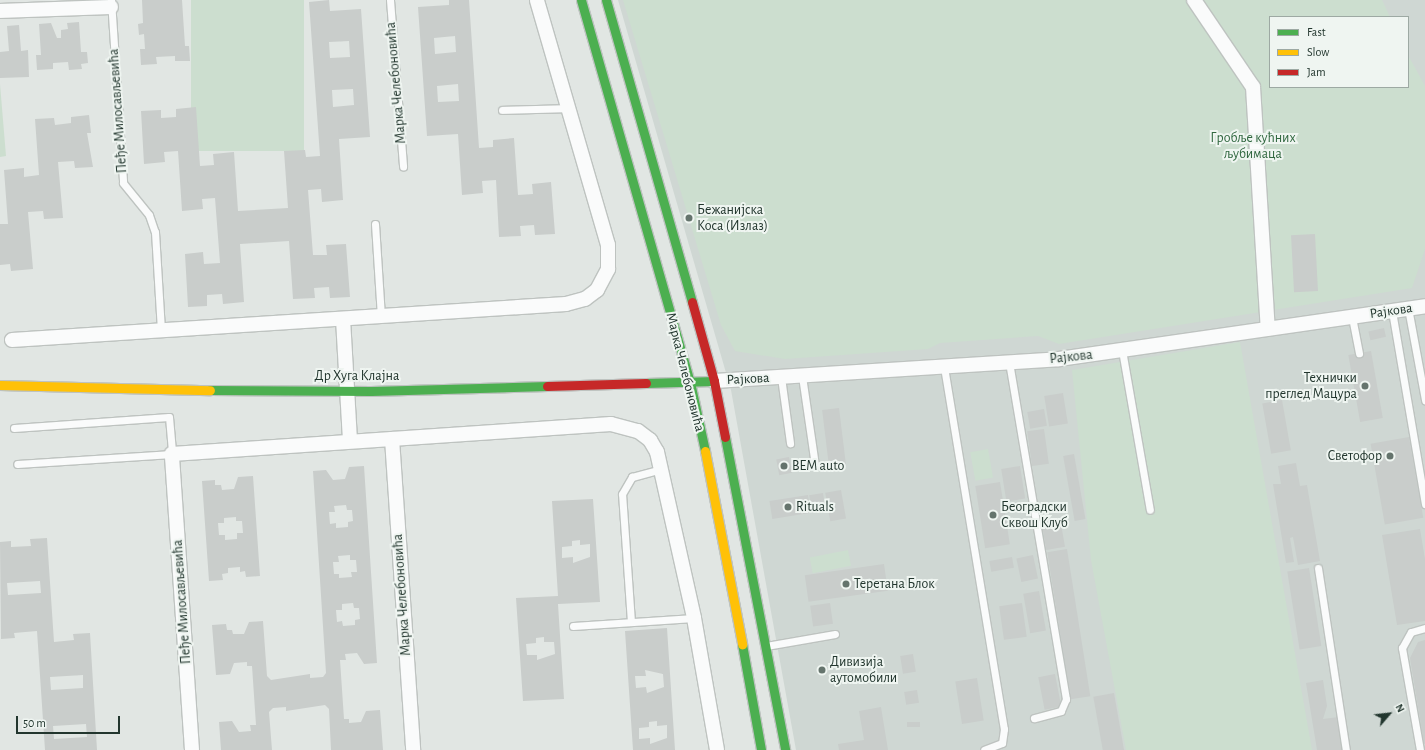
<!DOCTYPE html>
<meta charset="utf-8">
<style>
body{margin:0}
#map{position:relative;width:1425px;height:750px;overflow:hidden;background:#e1e6e3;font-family:"Alegreya Sans",sans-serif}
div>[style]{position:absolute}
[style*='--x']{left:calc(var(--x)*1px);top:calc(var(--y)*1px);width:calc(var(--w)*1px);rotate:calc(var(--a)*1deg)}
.built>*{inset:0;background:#cfd7d3}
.green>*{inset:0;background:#ccdecf;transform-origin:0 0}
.building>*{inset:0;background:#c9cdcb;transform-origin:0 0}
.roads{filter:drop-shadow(1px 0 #bec3c0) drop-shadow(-1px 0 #bec3c0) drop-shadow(0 1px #bec3c0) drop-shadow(0 -1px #bec3c0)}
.lane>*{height:7px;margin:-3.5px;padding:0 3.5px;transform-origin:3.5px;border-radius:3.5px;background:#fafbfb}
.street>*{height:14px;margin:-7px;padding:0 7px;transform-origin:7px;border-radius:7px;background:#fafbfb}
.fast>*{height:9px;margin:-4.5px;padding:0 4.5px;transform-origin:4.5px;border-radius:4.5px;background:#4caf50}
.slow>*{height:9px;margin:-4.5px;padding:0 4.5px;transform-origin:4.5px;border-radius:4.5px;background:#ffc107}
.jam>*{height:9px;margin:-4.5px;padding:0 4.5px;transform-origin:4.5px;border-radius:4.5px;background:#c62828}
.dots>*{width:11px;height:11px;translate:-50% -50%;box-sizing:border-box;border:2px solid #eff5f1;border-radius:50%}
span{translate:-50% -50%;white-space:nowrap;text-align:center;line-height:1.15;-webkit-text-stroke:4px #eff5f1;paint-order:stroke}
.street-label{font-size:14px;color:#22362e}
.park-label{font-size:14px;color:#316840}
.poi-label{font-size:14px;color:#22362e}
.left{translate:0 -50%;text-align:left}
.right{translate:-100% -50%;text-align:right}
.legend{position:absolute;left:1269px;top:16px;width:140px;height:72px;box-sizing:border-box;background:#eff5f1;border:1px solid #9da9a3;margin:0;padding:5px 7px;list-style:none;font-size:12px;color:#22362e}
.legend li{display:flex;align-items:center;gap:8px;height:20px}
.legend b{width:20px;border:1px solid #9da9a3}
.north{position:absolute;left:1369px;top:694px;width:40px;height:40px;-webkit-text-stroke:3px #eff5f1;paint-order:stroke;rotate:62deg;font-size:11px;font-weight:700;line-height:16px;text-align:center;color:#22362e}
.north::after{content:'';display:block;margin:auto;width:14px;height:18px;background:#22362e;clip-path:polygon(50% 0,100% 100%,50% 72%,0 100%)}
.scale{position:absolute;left:16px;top:716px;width:104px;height:18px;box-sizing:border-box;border:2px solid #22362e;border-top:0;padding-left:5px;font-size:12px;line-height:14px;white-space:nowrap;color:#22362e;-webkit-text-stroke:3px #eff5f1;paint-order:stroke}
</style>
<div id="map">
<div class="built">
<div style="clip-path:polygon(evenodd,618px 0,1425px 0,1425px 750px,796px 750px,731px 390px,618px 0,1270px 17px,1408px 17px,1408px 87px,1270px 87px,1270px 17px)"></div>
</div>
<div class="green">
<div style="left:191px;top:0;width:113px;height:151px"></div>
<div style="clip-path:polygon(623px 0,1382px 0,1390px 17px,1270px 17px,1270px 87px,1408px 87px,1408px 55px,1425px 86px,1425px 249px,1412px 288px,1059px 344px,1038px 336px,940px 343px,928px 349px,785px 359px,735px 351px,721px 325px)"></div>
<div style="clip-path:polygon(0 84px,6px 156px,0 157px)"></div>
<div style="clip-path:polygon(1240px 342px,1312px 750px,1126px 750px,1091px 560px,1072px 370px)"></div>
<div style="left:988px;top:449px;width:29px;height:18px;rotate:80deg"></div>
<div style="left:848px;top:550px;width:16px;height:39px;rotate:79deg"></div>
</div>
<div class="building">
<div style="clip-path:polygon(142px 0,182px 0,185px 46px,189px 46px,190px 61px,175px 61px,175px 56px,156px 57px,157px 64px,141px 65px,140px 49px,145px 49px,144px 34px,139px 35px,138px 24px,143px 23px)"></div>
<div style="clip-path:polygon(evenodd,329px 0,330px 11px,361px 9px,370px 137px,339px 139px,343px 200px,322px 202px,321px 189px,308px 190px,313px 255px,327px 255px,326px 245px,346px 244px,350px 297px,330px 298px,329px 287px,314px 288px,315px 298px,293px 299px,289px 241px,240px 244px,244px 302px,223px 304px,222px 294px,207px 295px,207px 306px,188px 307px,185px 254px,203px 252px,204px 264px,220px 263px,215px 198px,202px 199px,203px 209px,182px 211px,178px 151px,164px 152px,165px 162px,144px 164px,141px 111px,161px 110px,161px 118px,176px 117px,176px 109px,196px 107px,200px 166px,214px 165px,213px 154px,234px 152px,238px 211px,288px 208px,284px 151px,305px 150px,306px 157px,320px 156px,309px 2px,329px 0,349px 41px,350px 57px,330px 58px,329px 42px,349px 41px,329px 0,353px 89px,354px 105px,333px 107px,332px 90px,353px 89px)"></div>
<div style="clip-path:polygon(evenodd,449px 0,469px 0,479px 148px,493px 147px,493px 140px,514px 138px,518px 195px,533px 194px,532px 184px,551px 182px,555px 234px,535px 235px,534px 225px,520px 226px,521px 236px,499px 237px,496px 180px,482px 181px,483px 193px,462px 195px,458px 134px,427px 136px,418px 7px,449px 5px,449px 0,455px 36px,456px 52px,435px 54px,434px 38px,455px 36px,449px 0,458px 84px,459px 101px,438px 102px,437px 86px,458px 84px)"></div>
<div style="clip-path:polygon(79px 22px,81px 52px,87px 52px,88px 63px,81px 64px,82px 69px,69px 70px,68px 62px,53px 63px,53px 69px,37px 70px,36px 55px,41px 55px,39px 24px,51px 23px,57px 38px,61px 38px,61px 30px,68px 29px,67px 23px)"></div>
<div style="clip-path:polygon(19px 25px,21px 51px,28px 50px,29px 77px,0 78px,0 52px,9px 51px,7px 26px)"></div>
<div style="clip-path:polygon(89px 115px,91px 133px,87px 133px,93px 167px,75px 168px,74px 161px,58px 162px,63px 218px,44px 219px,43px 211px,28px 212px,33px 269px,11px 271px,10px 264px,0 265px,0 224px,8px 224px,4px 170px,24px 168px,24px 177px,39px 175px,35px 119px,54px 118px,55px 125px,71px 123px,71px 117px)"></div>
<div style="left:1315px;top:234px;width:57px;height:24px;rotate:87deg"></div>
<div style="left:1384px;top:328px;width:9px;height:16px;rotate:77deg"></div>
<div style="left:1371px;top:351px;width:68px;height:23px;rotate:80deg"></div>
<div style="left:1063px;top:393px;width:31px;height:19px;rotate:81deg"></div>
<div style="left:1282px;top:400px;width:51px;height:20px;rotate:80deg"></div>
<div style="left:839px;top:408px;width:57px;height:17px;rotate:83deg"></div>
<div style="left:1044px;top:409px;width:17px;height:17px;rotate:80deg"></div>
<div style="left:1044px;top:429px;width:35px;height:17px;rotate:82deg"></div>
<div style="left:1409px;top:437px;width:82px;height:39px;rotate:80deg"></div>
<div style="left:1074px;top:454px;width:66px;height:11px;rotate:80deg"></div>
<div style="left:789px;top:457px;width:16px;height:13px;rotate:79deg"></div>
<div style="clip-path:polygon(1296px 463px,1300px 486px,1307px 485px,1320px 561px,1298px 565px,1293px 537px,1290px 538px,1294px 562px,1286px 563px,1273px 484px,1281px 484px,1278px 466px)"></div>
<div style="clip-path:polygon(evenodd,364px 466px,377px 663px,364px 664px,357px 653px,345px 654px,346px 660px,340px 660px,344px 719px,349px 719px,349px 723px,361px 722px,366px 711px,380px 710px,383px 750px,331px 750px,329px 709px,325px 705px,286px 711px,286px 707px,273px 708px,269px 712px,272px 750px,221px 750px,219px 722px,232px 721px,239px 732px,251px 731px,250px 725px,256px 725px,252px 666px,247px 666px,247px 662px,234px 663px,230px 674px,216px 675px,212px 625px,226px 624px,227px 630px,232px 630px,233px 634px,244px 634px,249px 622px,263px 621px,267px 676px,271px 680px,310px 674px,310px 678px,323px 677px,326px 673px,313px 471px,326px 470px,333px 480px,345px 479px,349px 467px,364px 466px,346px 505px,347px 510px,352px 510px,353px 521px,348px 522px,348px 527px,336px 528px,336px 523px,330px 524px,329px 512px,335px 512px,334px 506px,346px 505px,364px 466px,350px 555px,350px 560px,356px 560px,357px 572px,351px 572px,352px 577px,339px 578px,339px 574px,334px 574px,333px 562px,339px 562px,338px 556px,350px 555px,364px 466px,353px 603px,354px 608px,359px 608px,360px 619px,355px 620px,355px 625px,343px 626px,342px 621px,337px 622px,336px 610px,342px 610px,342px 604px,353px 603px)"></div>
<div style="left:1020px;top:466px;width:33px;height:19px;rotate:81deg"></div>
<div style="clip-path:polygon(evenodd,253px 476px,260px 576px,246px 577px,245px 571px,240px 572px,240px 567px,228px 568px,228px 573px,222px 574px,223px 580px,209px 581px,202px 481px,215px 480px,215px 485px,221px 485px,222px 490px,234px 489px,238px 477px,253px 476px,236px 517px,236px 521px,242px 521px,243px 533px,237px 533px,237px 539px,225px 540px,225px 535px,219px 535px,218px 523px,224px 523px,224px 518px,236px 517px)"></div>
<div style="left:1000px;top:482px;width:63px;height:25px;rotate:81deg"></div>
<div style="left:841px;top:490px;width:29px;height:16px;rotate:80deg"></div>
<div style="left:823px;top:493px;width:18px;height:14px;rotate:81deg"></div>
<div style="left:808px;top:495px;width:18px;height:39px;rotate:81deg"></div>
<div style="clip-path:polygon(evenodd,593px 499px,600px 602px,558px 604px,564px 699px,523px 701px,516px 598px,558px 596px,552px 501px,593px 499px,580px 540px,580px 545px,590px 544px,590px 557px,573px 563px,573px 557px,562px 558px,562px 547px,572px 546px,572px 541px,580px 540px,593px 499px,544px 637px,544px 642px,554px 642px,555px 654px,537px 660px,537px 655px,527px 655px,526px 644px,536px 643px,536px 638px,544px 637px)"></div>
<div style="left:1061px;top:524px;width:23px;height:19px;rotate:80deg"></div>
<div style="clip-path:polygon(1420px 529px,1425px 559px,1425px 621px,1397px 625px,1382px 535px)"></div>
<div style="clip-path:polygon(evenodd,47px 538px,54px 642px,74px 640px,73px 634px,90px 633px,97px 750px,45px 750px,37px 631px,14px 633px,15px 638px,1px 639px,0 542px,11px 541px,11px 547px,31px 546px,30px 539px,47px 538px,40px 581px,41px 593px,8px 595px,7px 583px,40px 581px,47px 538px,83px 675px,83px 688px,51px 690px,50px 677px,83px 675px,47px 538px,86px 724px,87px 737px,54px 739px,53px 726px,86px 724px)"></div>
<div style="left:1067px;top:549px;width:149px;height:20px;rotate:81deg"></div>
<div style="left:1033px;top:555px;width:24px;height:17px;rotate:78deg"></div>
<div style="left:1012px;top:557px;width:11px;height:23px;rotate:80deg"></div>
<div style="left:884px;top:564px;width:27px;height:80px;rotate:82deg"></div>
<div style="left:1309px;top:568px;width:79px;height:22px;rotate:81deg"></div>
<div style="left:1039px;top:591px;width:40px;height:16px;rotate:80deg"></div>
<div style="left:830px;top:603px;width:21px;height:20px;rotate:82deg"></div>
<div style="left:1022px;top:603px;width:34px;height:23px;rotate:82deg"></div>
<div style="clip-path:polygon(evenodd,667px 628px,675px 750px,633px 750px,625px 631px,667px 628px,645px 670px,663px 674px,664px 687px,647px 693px,646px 687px,636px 688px,635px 676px,646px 676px,645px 670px,667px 628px,657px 721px,657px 726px,667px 725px,667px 738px,650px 744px,650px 738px,639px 739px,639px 728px,649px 727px,649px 722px,657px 721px)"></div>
<div style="clip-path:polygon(1425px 640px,1425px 744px,1424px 744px,1410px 658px,1418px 642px)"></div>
<div style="left:913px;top:654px;width:18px;height:13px;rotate:81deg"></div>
<div style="left:1055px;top:674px;width:33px;height:17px;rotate:79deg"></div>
<div style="left:977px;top:678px;width:43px;height:22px;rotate:81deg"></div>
<div style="clip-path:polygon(1323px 680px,1327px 706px,1323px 719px,1339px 717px,1344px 750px,1317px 750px,1306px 683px)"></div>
<div style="left:917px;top:690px;width:13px;height:13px;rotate:81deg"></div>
<div style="left:1114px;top:693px;width:58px;height:21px;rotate:80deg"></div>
<div style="clip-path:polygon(881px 707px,888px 750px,839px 750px,838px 744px,864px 740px,859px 711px)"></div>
<div style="left:920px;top:722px;width:5px;height:13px;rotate:90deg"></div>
</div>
<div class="roads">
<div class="lane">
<div style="--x:111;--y:0;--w:183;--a:86.2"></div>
<div style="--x:123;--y:183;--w:41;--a:50.9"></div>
<div style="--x:149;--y:215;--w:18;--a:71"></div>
<div style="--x:155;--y:232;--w:99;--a:86.5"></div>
<div style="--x:390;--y:0;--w:167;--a:85.5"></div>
<div style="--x:502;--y:110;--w:67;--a:-1.7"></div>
<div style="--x:375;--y:224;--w:92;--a:86.3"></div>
<div style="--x:1408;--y:308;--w:94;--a:79.5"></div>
<div style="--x:1392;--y:311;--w:196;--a:80.3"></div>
<div style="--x:1352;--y:317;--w:37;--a:79"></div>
<div style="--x:1122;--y:350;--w:162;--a:80.1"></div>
<div style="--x:1009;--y:362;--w:342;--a:80.4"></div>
<div style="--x:1066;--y:699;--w:13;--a:113"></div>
<div style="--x:1061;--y:711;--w:28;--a:165"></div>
<div style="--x:944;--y:367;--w:367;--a:80.6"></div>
<div style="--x:1004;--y:729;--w:14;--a:98"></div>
<div style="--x:1002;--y:743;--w:19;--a:159"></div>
<div style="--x:802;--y:376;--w:90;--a:81.7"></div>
<div style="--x:781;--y:377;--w:67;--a:82.2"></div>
<div style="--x:14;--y:428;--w:155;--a:-4.1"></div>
<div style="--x:169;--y:417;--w:37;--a:85"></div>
<div style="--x:172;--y:454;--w:155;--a:176.3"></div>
<div style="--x:1318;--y:568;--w:184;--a:81.3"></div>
<div style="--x:631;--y:622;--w:128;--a:-94"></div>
<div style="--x:622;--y:494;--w:20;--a:-60"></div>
<div style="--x:632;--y:477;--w:31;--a:-15"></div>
<div style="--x:573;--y:626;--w:121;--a:-3.8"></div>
<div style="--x:766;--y:646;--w:70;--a:-9.9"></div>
<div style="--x:1420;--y:750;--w:104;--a:-100"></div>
<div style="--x:1402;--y:648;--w:18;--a:-61"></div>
<div style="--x:1411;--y:632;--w:15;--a:-16"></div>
</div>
<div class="street">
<div style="--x:1194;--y:0;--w:105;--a:55.9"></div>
<div style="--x:1253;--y:87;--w:242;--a:86.5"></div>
<div style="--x:0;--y:11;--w:111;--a:-2.1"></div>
<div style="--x:343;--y:319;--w:122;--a:86.7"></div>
<div style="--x:12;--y:340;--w:555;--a:-3.72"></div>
<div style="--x:566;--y:304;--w:20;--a:-15"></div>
<div style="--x:585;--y:299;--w:15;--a:-37"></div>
<div style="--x:597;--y:290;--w:24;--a:-62"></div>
<div style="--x:608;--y:269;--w:24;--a:-90"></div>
<div style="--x:608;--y:245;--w:255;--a:-106.2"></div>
<div style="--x:714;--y:381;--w:346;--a:-3.6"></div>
<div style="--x:1059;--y:359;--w:370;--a:-8.2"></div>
<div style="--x:392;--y:439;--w:312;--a:86.1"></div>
<div style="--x:192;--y:750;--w:297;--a:-93.9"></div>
<div style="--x:172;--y:454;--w:440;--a:-3.9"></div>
<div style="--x:611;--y:424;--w:28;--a:15"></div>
<div style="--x:638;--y:431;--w:15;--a:37"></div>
<div style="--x:650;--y:440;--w:14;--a:60"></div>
<div style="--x:657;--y:452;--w:170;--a:77.4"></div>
<div style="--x:694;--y:618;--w:134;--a:80.1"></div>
</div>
<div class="fast">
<div style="--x:581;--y:0;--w:397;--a:74.1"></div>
<div style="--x:690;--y:382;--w:71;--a:77.7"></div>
<div style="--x:606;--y:0;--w:314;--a:74.1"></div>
<div style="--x:646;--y:383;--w:68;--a:-1.7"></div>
<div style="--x:210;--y:390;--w:161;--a:0.4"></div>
<div style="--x:371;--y:391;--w:176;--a:-1.6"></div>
<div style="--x:725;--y:437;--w:319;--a:79.1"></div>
<div style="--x:742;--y:644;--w:108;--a:79.8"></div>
</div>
<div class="slow">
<div style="--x:0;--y:385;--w:210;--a:1.4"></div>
<div style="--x:705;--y:451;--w:197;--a:79.1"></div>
</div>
<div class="jam">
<div style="--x:692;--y:302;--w:82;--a:74.4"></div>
<div style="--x:714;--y:381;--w:57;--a:78.9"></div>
<div style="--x:547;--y:386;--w:99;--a:-1.7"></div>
</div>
</div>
<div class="dots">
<div style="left:689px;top:218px;background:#65746d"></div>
<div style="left:1365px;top:386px;background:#65746d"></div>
<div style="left:1390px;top:456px;background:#65746d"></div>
<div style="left:784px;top:466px;background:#65746d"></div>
<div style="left:788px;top:507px;background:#65746d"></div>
<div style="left:993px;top:515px;background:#65746d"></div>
<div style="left:846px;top:584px;background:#65746d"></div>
<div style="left:822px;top:670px;background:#65746d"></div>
</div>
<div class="street-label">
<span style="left:396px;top:83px;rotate:-95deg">Марка Челебоновића</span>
<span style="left:118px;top:111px;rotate:-94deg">Пеђе Милосављевића</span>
<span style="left:1391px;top:311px;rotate:-8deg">Рајкова</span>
<span style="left:1071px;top:357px;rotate:-6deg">Рајкова</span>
<span style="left:685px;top:372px;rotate:76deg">Марка Челебоновића</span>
<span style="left:357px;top:376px">Др Хуга Клајна</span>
<span style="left:748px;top:379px;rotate:-3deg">Рајкова</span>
<span style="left:402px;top:595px;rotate:-94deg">Марка Челебоновића</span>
<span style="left:182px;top:602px;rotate:-94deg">Пеђе Милосављевића</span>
</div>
<div class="park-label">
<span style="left:1253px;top:146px">Гробље кућних<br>љубимаца</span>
</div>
<div class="poi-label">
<span class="left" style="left:697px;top:218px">Бежанијска<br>Коса (Излаз)</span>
<span class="right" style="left:1357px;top:386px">Технички<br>преглед Мацура</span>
<span class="right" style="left:1382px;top:456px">Светофор</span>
<span class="left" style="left:792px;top:466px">BEM auto</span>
<span class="left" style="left:796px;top:507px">Rituals</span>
<span class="left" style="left:1001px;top:515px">Београдски<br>Сквош Клуб</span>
<span class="left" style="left:854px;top:584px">Теретана Блок</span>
<span class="left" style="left:830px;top:670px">Дивизија<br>аутомобили</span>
</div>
<ul class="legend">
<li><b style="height:5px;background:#4caf50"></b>Fast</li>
<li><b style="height:5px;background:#ffc107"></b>Slow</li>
<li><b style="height:5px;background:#c62828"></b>Jam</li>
</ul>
<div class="north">N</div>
<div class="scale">50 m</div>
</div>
